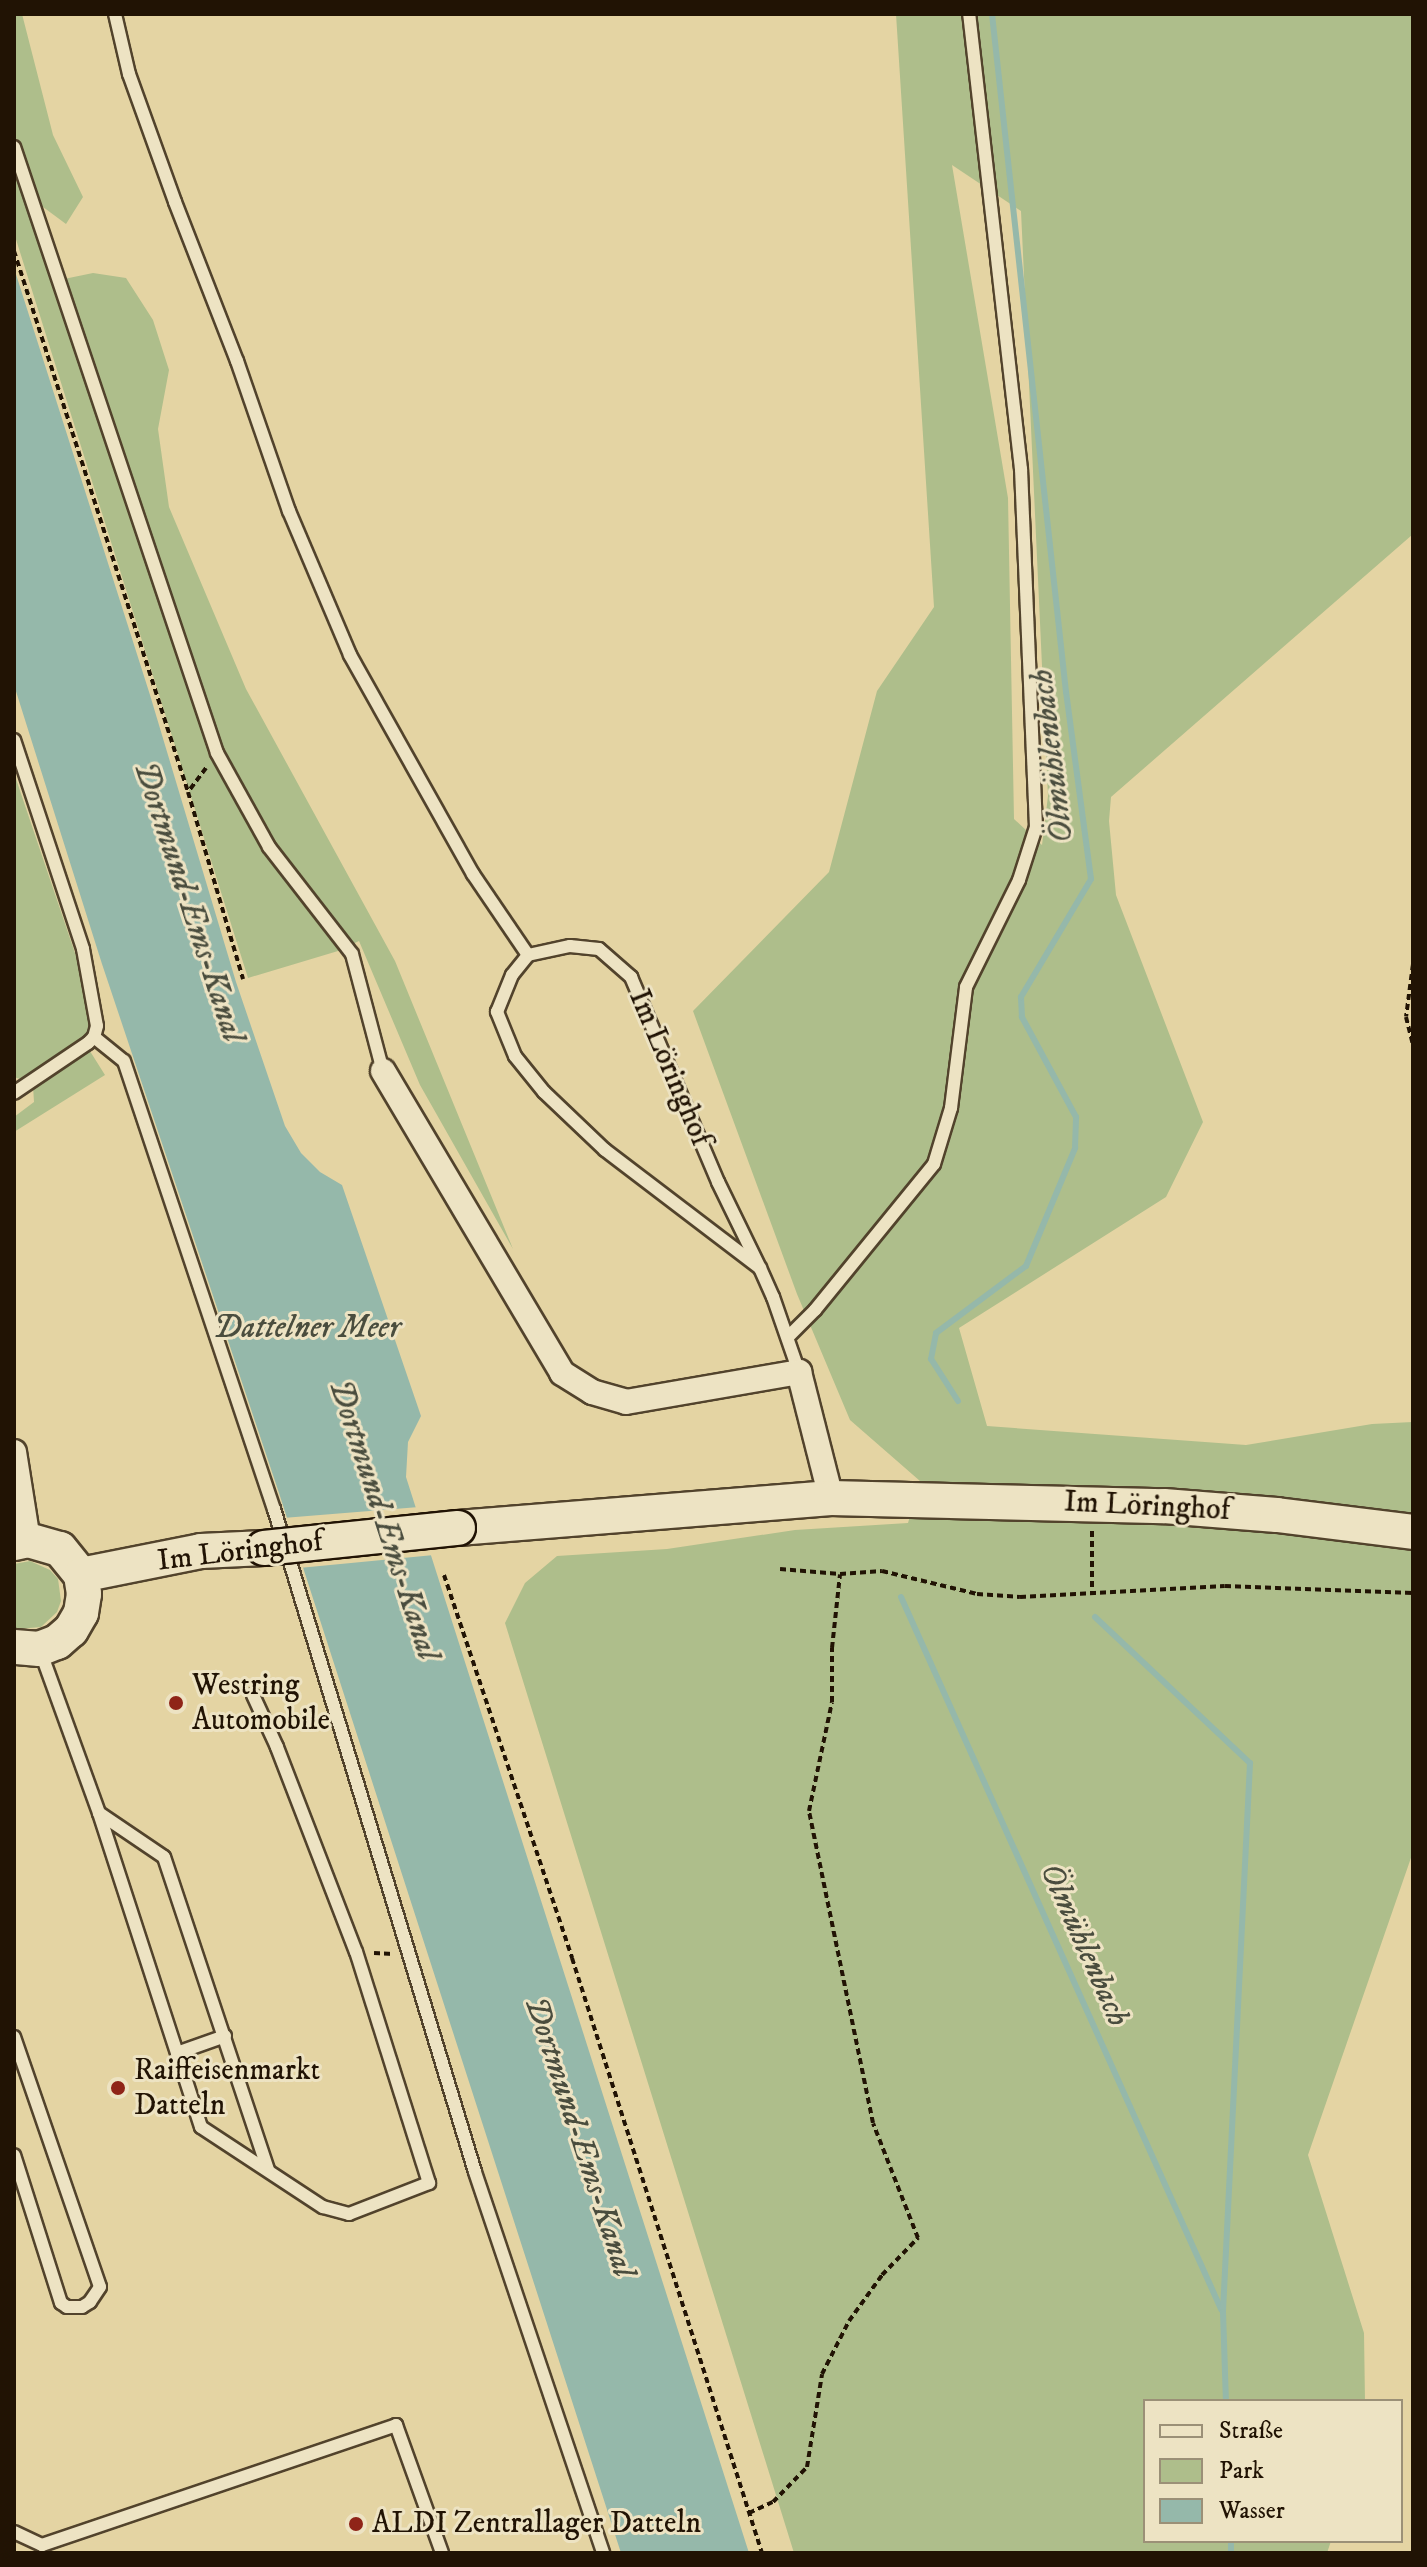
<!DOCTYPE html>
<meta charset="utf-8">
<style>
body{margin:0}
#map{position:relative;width:1427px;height:2567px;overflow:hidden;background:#e4d4a3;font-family:"IM FELL DW Pica",serif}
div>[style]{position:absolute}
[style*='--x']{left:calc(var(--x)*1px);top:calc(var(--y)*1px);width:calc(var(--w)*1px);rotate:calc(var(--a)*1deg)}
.green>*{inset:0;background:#aebe8b}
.water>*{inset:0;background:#95b8aa}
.pier>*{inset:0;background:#e4d4a3}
.stream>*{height:6px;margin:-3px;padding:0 3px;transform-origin:3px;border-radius:3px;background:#95b8aa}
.path>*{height:4px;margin-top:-2px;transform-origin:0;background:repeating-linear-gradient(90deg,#211304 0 6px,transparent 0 10px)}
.roads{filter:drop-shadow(2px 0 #52432c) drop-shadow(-2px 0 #52432c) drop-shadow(0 2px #52432c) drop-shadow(0 -2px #52432c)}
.lane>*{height:12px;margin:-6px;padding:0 6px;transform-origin:6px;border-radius:6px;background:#ede3c3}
.street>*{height:24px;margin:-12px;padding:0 12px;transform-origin:12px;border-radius:12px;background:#ede3c3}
.secondary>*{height:34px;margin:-17px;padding:0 17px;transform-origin:17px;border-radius:17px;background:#ede3c3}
.bridges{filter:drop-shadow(2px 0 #211304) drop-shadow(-2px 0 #211304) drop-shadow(0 2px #211304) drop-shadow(0 -2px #211304)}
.secondary-bridge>*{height:34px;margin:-17px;padding:0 17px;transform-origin:17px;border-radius:17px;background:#ede3c3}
.dots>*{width:22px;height:22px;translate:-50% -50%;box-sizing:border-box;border:4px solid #ede3c3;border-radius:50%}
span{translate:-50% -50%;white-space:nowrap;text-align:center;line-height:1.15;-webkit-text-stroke:6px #ede3c3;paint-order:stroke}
.street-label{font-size:30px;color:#211304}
.poi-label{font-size:30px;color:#211304}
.left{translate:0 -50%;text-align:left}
.water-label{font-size:32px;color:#4a4d3e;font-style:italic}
.frame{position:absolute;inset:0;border:16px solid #211304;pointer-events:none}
.legend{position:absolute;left:1143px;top:2399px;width:260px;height:144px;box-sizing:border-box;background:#ede3c3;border:2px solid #9b9077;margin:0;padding:10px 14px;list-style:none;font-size:24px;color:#211304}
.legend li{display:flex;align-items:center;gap:16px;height:40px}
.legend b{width:40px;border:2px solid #9b9077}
</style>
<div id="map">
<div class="green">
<div style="clip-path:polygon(14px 14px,22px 14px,53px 135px,83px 197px,66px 224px,39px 204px,64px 279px,93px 273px,126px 278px,153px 320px,169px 370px,158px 429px,169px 507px,246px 689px,395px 961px,513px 1249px,420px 1085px,359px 941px,338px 951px,248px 978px,14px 233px)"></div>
<div style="clip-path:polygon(evenodd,896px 14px,1413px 14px,1412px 535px,1111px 797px,1109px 821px,1116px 895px,1203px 1122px,1166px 1197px,959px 1328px,987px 1426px,1246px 1445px,1372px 1424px,1413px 1422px,1413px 1852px,1308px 2155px,1364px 2333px,1365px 2401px,1145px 2401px,1145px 2541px,1331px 2541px,1327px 2553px,794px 2553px,505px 1623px,525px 1583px,557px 1556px,667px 1549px,795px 1530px,908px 1523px,920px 1481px,850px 1420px,797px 1294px,693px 1011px,829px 872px,877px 691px,934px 607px,896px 14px,952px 165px,1021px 211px,1048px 796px,1042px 845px,1014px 819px,1008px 498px,952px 165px)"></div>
<div style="clip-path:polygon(14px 773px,76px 956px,90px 999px,92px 1025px,85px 1038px,29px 1082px,14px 1077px)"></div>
<div style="clip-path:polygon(88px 1048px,105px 1075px,14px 1132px,14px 1117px,34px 1102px,33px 1086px)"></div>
<div style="clip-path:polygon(30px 1561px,50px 1570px,58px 1579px,61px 1601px,57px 1612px,41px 1627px,18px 1629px,14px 1627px,14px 1564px)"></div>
</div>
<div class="water">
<div style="clip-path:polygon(14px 268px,150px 695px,236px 982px,285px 1126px,301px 1153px,320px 1172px,342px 1185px,421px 1416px,408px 1442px,406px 1477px,749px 2553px,621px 2553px,279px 1493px,102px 964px,14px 685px)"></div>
</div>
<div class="pier">
<div style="clip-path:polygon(419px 1507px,434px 1555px,299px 1568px,283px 1518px)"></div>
</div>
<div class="stream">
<div style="--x:958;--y:1401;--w:50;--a:-122.7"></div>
<div style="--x:931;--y:1359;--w:26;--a:-79"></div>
<div style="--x:936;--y:1333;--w:112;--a:-36.7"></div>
<div style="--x:1026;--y:1266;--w:128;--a:-67.4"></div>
<div style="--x:1075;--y:1148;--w:31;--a:-88"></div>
<div style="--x:1076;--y:1117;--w:114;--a:-118.4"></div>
<div style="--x:1022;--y:1017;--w:20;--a:-93"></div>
<div style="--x:1021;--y:997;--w:137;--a:-59.3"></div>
<div style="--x:1091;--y:879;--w:189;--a:-97.6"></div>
<div style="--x:1066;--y:692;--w:682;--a:-96.23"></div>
<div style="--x:901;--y:1597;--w:781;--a:65.8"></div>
<div style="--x:1095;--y:1617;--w:213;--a:43.3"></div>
<div style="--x:1250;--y:1763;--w:550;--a:92.82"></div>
<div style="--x:1223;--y:2312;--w:89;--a:88.1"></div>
<div style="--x:1231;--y:2541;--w:12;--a:90"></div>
</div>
<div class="path">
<div style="--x:14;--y:251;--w:568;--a:72.17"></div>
<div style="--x:206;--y:768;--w:30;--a:127"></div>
<div style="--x:188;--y:792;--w:195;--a:73.6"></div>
<div style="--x:1413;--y:964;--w:53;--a:97.5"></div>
<div style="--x:1406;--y:1017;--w:29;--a:76"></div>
<div style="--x:1092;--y:1531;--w:62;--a:90"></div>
<div style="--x:780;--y:1569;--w:60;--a:4.8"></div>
<div style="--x:840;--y:1574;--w:42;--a:-4.1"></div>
<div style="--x:882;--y:1571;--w:98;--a:13.6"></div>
<div style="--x:977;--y:1594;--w:43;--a:4"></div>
<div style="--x:1020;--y:1597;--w:205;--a:-3.1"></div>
<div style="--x:1225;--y:1586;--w:188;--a:2.1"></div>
<div style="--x:444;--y:1575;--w:404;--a:71.5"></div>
<div style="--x:572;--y:1958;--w:625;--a:72.29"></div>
<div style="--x:374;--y:1953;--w:19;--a:3"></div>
<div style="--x:749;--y:2513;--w:26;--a:-25"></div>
<div style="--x:773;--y:2502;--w:49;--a:-45.8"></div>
<div style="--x:807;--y:2467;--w:94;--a:-80.8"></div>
<div style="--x:822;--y:2374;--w:59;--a:-63"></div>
<div style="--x:849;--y:2321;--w:57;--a:-54.3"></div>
<div style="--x:882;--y:2275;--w:52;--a:-45.8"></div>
<div style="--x:918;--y:2238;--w:123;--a:-111.4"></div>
<div style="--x:873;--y:2123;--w:318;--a:-101.6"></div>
<div style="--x:809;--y:1811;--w:111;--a:-78.1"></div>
<div style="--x:832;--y:1702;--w:54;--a:-90"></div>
<div style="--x:832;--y:1648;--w:74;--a:-83.8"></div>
</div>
<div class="roads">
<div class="lane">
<div style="--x:115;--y:14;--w:62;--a:76.9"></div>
<div style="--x:129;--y:74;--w:136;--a:70.2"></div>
<div style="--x:175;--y:202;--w:171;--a:68.7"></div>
<div style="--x:237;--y:361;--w:159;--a:70.9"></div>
<div style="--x:289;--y:511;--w:156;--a:67"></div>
<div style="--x:350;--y:655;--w:251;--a:60.7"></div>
<div style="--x:473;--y:874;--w:98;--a:55.8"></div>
<div style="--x:14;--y:147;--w:639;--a:71.48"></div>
<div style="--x:217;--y:753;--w:107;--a:61"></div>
<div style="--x:269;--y:847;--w:135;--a:52.2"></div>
<div style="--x:352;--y:954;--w:121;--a:75.2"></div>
<div style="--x:14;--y:740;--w:220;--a:71.7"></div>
<div style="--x:83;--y:949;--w:78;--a:79.7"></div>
<div style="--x:97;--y:1026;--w:11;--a:105"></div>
<div style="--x:94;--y:1037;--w:8;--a:135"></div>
<div style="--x:88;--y:1043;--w:89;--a:146"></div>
<div style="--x:94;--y:1037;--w:38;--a:39"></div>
<div style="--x:124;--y:1061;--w:472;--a:71.5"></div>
<div style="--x:274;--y:1509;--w:693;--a:73.13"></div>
<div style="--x:475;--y:2172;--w:402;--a:71.4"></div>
<div style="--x:760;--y:1268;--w:195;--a:-142.7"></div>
<div style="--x:605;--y:1150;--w:84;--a:-136.4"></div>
<div style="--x:544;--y:1092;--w:46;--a:-128.9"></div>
<div style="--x:515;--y:1056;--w:48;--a:-112.2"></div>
<div style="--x:497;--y:1012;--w:40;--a:-68"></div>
<div style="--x:512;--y:975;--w:26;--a:-51"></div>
<div style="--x:528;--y:955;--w:43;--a:-12.1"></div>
<div style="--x:570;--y:946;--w:29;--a:6"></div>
<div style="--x:599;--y:949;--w:43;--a:41.2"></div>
<div style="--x:631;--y:977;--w:223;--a:67"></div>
<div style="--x:718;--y:1182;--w:96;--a:64"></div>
<div style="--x:760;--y:1268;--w:32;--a:66"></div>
<div style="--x:773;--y:1297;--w:79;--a:70.9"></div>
<div style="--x:788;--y:1337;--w:38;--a:-45"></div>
<div style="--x:815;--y:1310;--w:188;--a:-50.8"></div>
<div style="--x:934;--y:1164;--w:59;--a:-73.1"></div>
<div style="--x:951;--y:1108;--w:122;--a:-82.9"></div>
<div style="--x:966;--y:987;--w:119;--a:-63.6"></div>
<div style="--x:1019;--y:880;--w:56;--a:-72.2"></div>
<div style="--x:1036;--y:827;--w:358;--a:-92.4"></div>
<div style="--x:1021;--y:469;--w:458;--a:-96.5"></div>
<div style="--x:40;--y:1650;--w:173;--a:70.1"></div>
<div style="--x:99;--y:1813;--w:330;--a:72"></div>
<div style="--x:201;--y:2127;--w:146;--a:33.3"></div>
<div style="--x:323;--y:2207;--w:27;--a:15"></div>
<div style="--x:349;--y:2214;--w:86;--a:-21.2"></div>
<div style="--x:429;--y:2183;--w:242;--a:-107.5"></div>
<div style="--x:356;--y:1952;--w:220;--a:-111.1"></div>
<div style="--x:277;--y:1747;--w:57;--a:-114.8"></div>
<div style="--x:99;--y:1813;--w:78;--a:34.1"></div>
<div style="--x:164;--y:1857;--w:330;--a:71.6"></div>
<div style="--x:14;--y:2037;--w:264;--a:71"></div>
<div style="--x:100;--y:2287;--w:18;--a:124"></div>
<div style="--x:90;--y:2302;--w:9;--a:148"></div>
<div style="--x:82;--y:2307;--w:15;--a:180"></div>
<div style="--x:67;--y:2307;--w:7;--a:-146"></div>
<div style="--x:61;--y:2303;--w:155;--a:-107.6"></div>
<div style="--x:177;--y:2053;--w:51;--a:-19.5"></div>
<div style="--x:14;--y:2532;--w:31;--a:25"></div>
<div style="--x:42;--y:2545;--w:374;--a:-18.7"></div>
<div style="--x:396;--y:2425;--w:136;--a:70.2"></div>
</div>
<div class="street">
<div style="--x:383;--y:1071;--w:351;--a:59.3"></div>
<div style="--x:562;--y:1373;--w:36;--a:32"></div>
<div style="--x:592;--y:1392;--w:35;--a:16"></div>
<div style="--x:626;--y:1402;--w:176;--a:-9.8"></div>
<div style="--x:799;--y:1372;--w:130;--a:75.7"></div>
<div style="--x:14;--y:1452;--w:89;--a:81"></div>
</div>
<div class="secondary">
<div style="--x:458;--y:1528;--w:374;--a:-4.6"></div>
<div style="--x:831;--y:1498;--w:333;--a:1.4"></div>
<div style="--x:1164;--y:1506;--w:113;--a:4.6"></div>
<div style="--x:1277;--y:1515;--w:137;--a:7.1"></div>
<div style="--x:14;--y:1543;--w:14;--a:-12"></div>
<div style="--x:28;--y:1540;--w:33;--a:16"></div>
<div style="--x:60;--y:1549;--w:33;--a:51"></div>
<div style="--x:81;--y:1575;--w:19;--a:81"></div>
<div style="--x:84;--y:1594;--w:19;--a:99"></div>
<div style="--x:81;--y:1613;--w:20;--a:120"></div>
<div style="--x:71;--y:1630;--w:18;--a:139"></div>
<div style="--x:57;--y:1642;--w:19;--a:159"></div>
<div style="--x:39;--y:1649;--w:25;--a:-175"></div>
<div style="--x:81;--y:1575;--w:122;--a:-11.3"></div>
<div style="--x:201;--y:1551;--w:63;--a:-2.7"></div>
</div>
</div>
<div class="bridges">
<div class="secondary-bridge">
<div style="--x:264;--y:1548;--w:195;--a:-5.9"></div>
</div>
</div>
<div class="dots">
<div style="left:176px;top:1703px;background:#8f2418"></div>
<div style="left:118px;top:2088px;background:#8f2418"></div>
<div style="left:356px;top:2524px;background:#8f2418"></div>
</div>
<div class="street-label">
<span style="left:669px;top:1068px;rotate:67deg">Im Löringhof</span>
<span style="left:1147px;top:1507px;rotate:3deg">Im Löringhof</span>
<span style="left:240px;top:1552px;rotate:-7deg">Im Löringhof</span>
</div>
<div class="poi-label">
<span class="left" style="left:192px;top:1703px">Westring<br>Automobile</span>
<span class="left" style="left:134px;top:2088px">Raiffeisenmarkt<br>Datteln</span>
<span class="left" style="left:372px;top:2524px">ALDI Zentrallager Datteln</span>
</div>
<div class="water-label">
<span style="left:1053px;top:756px;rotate:-97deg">Ölmühlenbach</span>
<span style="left:188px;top:902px;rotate:72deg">Dortmund-Ems-Kanal</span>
<span style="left:307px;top:1328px">Dattelner Meer</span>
<span style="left:383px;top:1520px;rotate:72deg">Dortmund-Ems-Kanal</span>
<span style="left:1084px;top:1945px;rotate:66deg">Ölmühlenbach</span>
<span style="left:579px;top:2137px;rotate:72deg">Dortmund-Ems-Kanal</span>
</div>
<div class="frame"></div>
<ul class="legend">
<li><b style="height:10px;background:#ede3c3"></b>Straße</li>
<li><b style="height:22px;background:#aebe8b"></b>Park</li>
<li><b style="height:22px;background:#95b8aa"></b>Wasser</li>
</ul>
</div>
